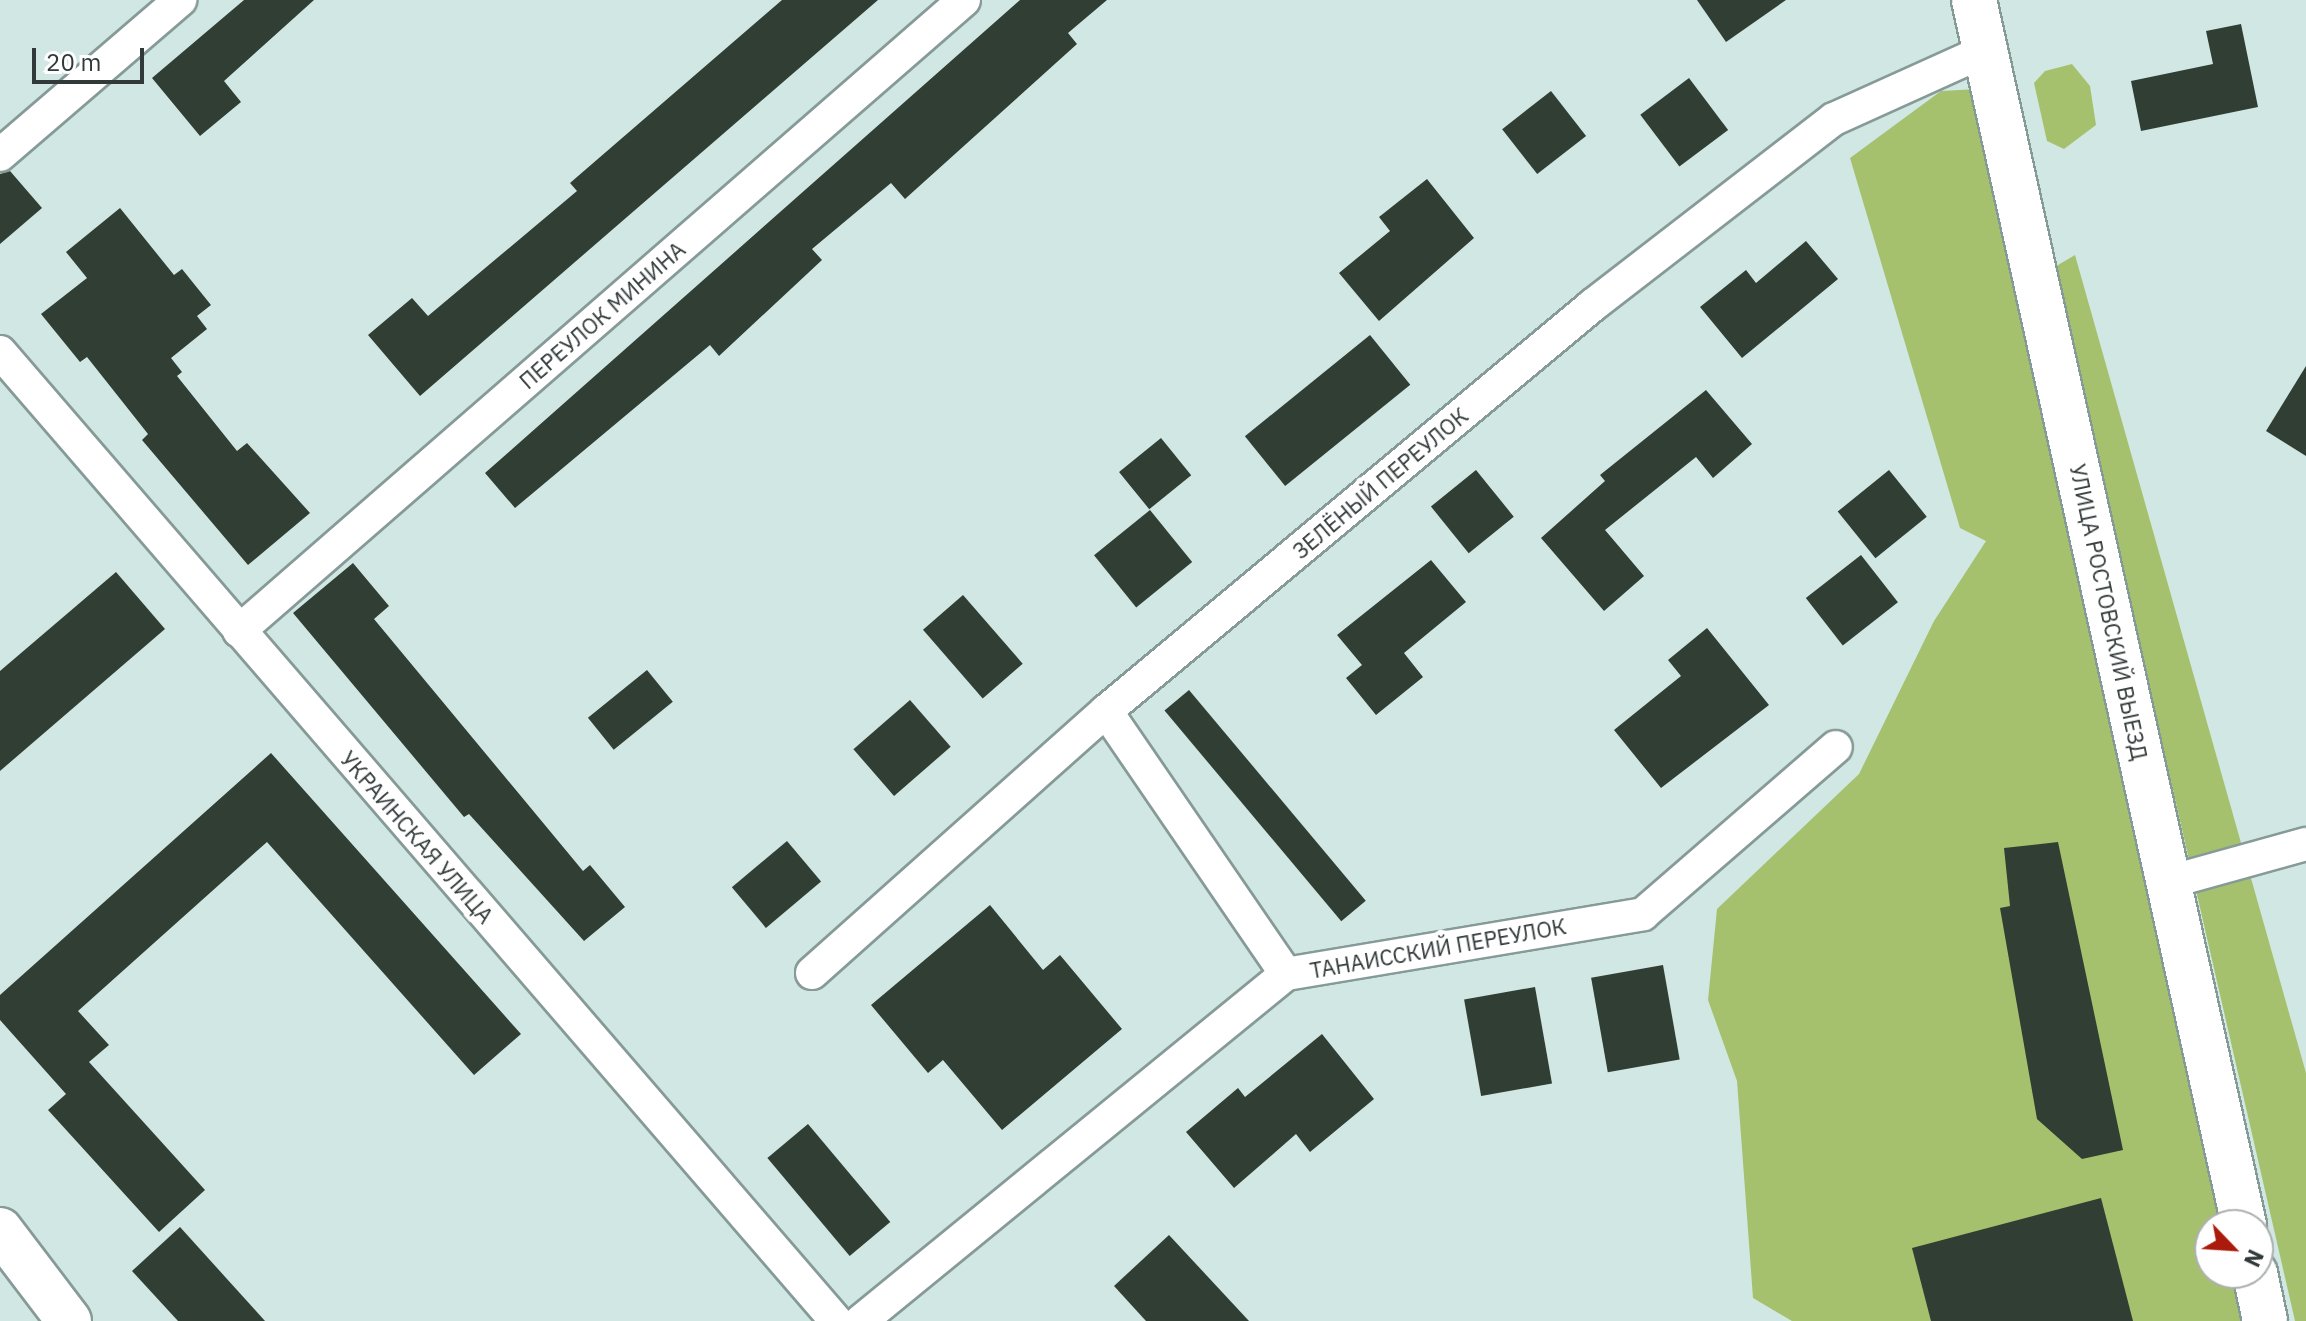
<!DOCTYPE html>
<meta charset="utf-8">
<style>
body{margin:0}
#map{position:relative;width:2306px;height:1321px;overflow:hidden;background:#d1e7e4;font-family:"IBM Plex Sans",sans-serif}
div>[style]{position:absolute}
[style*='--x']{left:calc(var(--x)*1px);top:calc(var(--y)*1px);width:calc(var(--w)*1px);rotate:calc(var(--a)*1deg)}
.green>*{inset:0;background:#a6c16d}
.building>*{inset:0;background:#303e34;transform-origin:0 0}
.roads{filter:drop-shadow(2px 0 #869a97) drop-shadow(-2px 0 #869a97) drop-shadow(0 2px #869a97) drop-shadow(0 -2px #869a97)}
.street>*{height:32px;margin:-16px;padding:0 16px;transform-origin:16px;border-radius:16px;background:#fff}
.secondary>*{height:44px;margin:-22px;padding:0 22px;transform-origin:22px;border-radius:22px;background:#fff}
span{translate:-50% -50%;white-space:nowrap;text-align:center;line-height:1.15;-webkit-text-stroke:8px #fff;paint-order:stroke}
.street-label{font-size:22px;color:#313a39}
.north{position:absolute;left:2194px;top:1209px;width:80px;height:80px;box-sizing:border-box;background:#fff;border:2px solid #adb0b0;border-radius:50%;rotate:115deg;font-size:22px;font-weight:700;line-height:32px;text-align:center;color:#313a39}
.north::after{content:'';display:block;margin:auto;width:28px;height:36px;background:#ab1b0c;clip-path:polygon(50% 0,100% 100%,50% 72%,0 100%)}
.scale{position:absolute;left:32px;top:48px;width:112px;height:36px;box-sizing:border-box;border:4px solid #313a39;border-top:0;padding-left:10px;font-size:24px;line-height:28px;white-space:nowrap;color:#313a39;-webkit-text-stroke:6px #fff;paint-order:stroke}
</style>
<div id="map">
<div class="green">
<div style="clip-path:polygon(2072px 64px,2090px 86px,2096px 125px,2064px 149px,2047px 141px,2034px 83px,2045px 71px)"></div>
<div style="clip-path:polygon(1978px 89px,2230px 1225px,2210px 1225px,2210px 1273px,2241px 1273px,2252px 1321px,1792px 1321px,1753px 1298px,1737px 1081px,1708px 1000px,1717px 909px,1859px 774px,1934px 621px,1986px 541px,1960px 528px,1850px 158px,1941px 91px)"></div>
<div style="clip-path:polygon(2075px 255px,2306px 1073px,2306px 1321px,2295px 1321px,2053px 268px)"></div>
</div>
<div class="building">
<div style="clip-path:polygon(244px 0,314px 0,224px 81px,241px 102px,200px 136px,152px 78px)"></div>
<div style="clip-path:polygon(782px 0,878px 0,420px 396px,368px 335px,412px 298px,428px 316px,577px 191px,570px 183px)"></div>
<div style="clip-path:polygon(1020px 0,1107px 0,1068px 33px,1077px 44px,905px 199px,891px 183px,812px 249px,822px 260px,719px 356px,710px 345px,515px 508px,485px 473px)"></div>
<div style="clip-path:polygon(1697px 0,1786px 0,1726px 42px)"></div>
<div style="clip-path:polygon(2241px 24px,2258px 107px,2141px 131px,2131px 81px,2213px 64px,2206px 31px)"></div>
<div style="left:1689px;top:78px;width:65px;height:61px;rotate:53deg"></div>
<div style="left:1551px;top:91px;width:57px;height:62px;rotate:52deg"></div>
<div style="clip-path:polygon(10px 171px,42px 208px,0 244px,0 174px)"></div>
<div style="clip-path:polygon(1427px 179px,1474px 238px,1379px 321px,1339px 273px,1390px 231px,1379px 217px)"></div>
<div style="clip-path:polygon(120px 208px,174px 275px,182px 269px,211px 305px,197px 316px,207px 329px,171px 358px,182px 372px,177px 376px,237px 451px,247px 443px,310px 513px,248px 565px,142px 440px,148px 434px,87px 357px,80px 362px,41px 314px,87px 278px,66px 252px)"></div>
<div style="clip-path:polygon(1806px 241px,1838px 279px,1742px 358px,1700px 307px,1746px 270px,1756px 283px)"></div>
<div style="left:1370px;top:335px;width:64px;height:161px;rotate:51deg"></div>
<div style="clip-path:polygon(2306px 366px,2306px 456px,2266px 431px)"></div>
<div style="clip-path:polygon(1706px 390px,1752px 444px,1713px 478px,1696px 457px,1605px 530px,1644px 576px,1604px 611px,1541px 538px,1605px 481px,1600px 475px)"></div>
<div style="left:1161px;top:438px;width:48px;height:54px;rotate:51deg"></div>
<div style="left:1476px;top:470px;width:60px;height:58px;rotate:51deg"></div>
<div style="left:1889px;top:470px;width:60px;height:66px;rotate:51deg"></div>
<div style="left:1150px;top:510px;width:67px;height:72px;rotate:51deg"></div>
<div style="left:1861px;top:555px;width:60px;height:70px;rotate:52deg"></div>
<div style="clip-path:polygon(1431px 560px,1466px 602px,1404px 653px,1423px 677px,1376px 715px,1346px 678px,1362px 665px,1337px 635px)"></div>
<div style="clip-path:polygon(353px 563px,389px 606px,374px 619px,583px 871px,590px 865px,625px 907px,584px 941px,469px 814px,464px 817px,293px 613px)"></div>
<div style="clip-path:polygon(116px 572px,165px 629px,0 771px,0 671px)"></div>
<div style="left:963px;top:595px;width:91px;height:53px;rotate:49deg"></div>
<div style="clip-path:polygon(1707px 628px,1769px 705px,1661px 788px,1614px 730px,1681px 676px,1668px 660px)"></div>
<div style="left:647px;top:670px;width:41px;height:76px;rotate:51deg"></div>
<div style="left:1189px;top:690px;width:275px;height:32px;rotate:50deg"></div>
<div style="left:910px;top:700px;width:62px;height:75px;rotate:49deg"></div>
<div style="clip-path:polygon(271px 753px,521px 1034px,474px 1075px,267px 842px,78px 1011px,109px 1045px,89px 1062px,205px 1190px,159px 1232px,48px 1110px,66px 1094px,0 1020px,0 995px)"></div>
<div style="left:787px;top:841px;width:53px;height:72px;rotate:50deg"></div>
<div style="clip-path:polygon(2058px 842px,2123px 1150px,2082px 1159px,2037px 1119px,2000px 908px,2010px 906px,2004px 848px)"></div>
<div style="clip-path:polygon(990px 905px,1043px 970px,1060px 955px,1122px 1029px,1002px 1130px,943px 1060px,928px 1073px,871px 1005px)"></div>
<div style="left:1663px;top:965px;width:96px;height:73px;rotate:80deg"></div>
<div style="left:1535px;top:987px;width:98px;height:72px;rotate:80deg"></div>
<div style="clip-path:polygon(1322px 1034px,1374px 1099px,1310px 1152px,1296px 1134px,1234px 1188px,1186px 1132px,1238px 1088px,1245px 1097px)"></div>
<div style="left:808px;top:1124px;width:128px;height:53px;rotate:50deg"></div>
<div style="clip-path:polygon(2101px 1198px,2133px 1321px,1931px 1321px,1912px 1248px)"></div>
<div style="clip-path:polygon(180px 1227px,265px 1321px,178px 1321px,132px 1271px)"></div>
<div style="clip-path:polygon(1169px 1235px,1249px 1321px,1146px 1321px,1114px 1286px)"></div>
</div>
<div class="roads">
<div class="street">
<div style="--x:0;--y:155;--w:238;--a:-40.7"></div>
<div style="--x:0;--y:352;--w:1280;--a:49.21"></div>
<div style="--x:239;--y:631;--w:961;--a:-41.03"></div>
<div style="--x:1106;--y:711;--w:319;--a:55.6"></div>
<div style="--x:2169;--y:882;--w:142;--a:-15.5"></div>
<div style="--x:812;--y:973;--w:394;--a:-41.7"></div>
<div style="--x:1106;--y:711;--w:634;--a:-39.82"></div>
<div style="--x:1593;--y:305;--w:304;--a:-37.7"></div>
<div style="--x:1834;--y:119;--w:168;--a:-24.3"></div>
<div style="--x:861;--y:1321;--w:549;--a:-39.23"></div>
<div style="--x:1286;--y:974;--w:362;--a:-9.5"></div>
<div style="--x:1643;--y:914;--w:255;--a:-40.9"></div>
</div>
<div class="secondary">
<div style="--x:1974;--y:0;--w:1254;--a:77.57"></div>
<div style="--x:0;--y:1230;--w:114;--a:52.8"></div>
<div style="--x:2255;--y:1273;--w:49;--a:78.2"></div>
</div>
</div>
<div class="street-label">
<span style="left:602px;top:315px;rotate:-41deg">ПЕРЕУЛОК МИНИНА</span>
<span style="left:1380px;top:483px;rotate:-40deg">ЗЕЛЁНЫЙ ПЕРЕУЛОК</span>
<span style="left:2109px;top:612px;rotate:78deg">УЛИЦА РОСТОВСКИЙ ВЫЕЗД</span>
<span style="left:417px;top:837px;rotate:49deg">УКРАИНСКАЯ УЛИЦА</span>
<span style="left:1438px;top:948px;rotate:-10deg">ТАНАИССКИЙ ПЕРЕУЛОК</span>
</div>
<div class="north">N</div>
<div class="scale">20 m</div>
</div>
